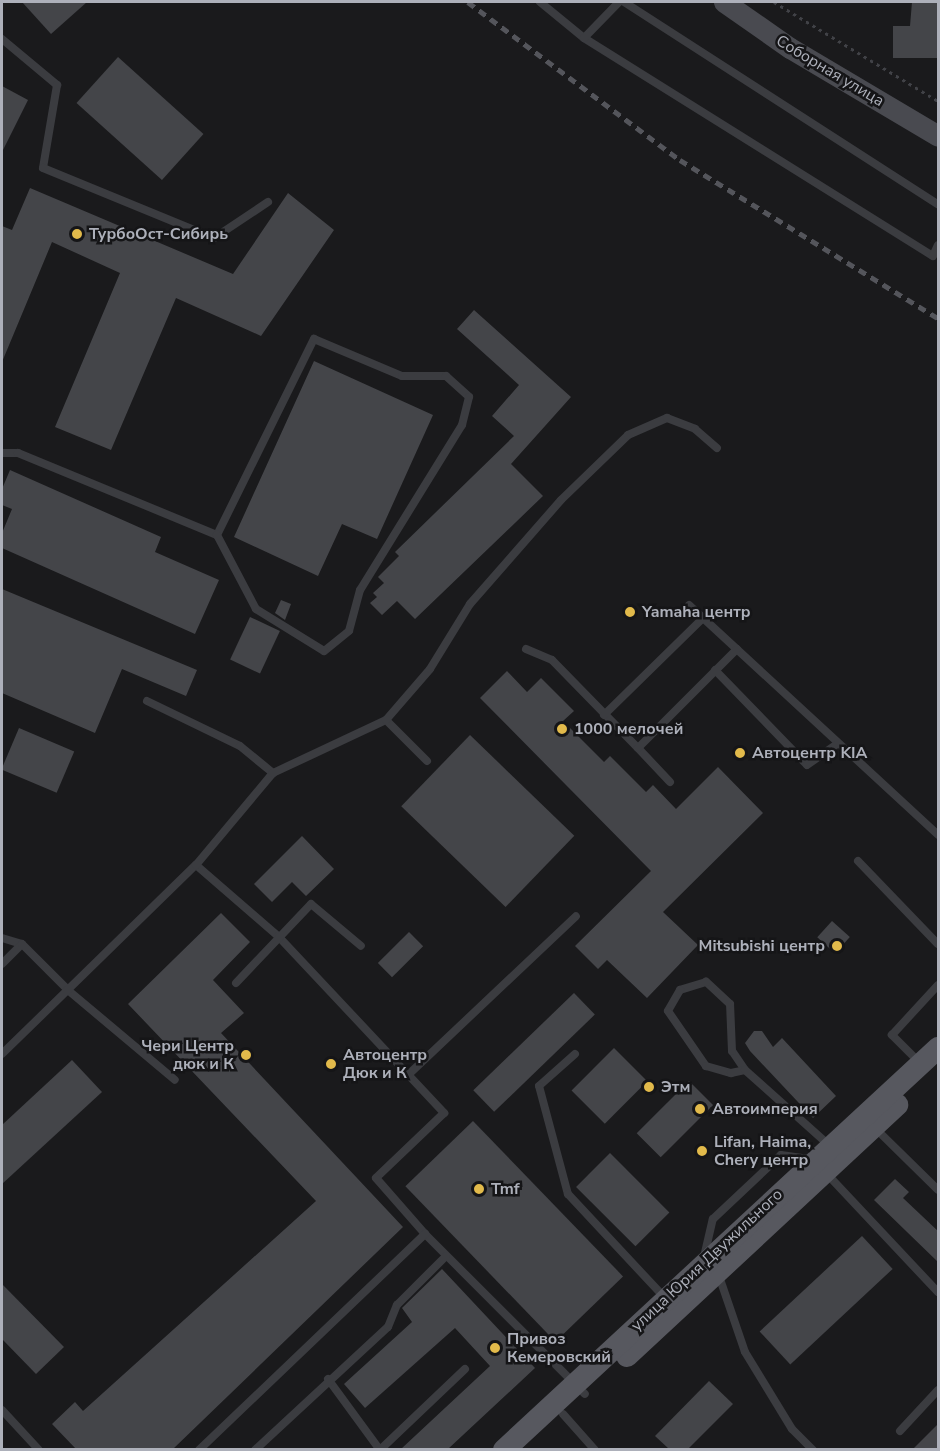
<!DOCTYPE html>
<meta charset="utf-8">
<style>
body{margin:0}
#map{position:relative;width:940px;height:1451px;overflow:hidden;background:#1a1a1c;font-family:"Nunito Sans",sans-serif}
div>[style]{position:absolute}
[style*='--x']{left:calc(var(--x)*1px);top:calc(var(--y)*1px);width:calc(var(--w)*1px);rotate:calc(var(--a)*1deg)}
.building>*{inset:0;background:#444549;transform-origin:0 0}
.path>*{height:3px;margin-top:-1.5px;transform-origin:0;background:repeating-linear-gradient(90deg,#414247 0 3px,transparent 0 7.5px)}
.lane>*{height:8px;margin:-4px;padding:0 4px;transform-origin:4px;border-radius:4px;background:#3b3c40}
.secondary>*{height:21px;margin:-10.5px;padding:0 10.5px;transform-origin:10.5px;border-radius:10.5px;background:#494a50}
.primary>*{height:22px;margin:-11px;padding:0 11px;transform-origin:11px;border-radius:11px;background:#57585f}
.rail>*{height:4.5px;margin-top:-2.25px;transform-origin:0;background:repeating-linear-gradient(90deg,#54555b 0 8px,transparent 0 14px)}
.dots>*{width:16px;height:16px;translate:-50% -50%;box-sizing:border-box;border:3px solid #151517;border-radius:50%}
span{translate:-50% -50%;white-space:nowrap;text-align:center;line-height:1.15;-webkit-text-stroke:5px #151517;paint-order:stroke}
.street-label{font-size:16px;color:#adb0ba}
.poi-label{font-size:16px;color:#adb0ba;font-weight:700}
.left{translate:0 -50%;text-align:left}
.right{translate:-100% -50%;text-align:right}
.frame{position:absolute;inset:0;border:3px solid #adb0ba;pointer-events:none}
</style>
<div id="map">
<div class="building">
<div style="clip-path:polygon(22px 2px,87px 2px,51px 34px)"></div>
<div style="clip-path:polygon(912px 2px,939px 2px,939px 58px,893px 58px,893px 26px,910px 26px)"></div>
<div style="left:118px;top:57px;width:115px;height:62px;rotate:42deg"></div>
<div style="clip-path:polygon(2px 86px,28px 100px,2px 152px)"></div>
<div style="clip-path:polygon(30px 188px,233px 274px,288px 193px,334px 230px,261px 336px,176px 298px,111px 450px,55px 427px,120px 273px,52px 242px,2px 362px,2px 226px,12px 230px)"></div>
<div style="clip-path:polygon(474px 310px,571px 397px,511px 464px,543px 496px,415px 619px,397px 601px,382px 615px,370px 603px,377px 597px,373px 593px,384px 583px,378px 577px,399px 556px,395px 552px,514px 436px,492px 416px,519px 385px,457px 329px)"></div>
<div style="clip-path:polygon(314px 361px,433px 415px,377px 539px,342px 524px,318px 576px,234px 537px)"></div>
<div style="clip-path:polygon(10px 470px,161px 537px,155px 552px,219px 580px,195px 634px,2px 548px,2px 533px,12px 509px,2px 505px,2px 489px)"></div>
<div style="clip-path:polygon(2px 589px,197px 670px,186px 696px,122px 669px,95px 733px,2px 693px)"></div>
<div style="clip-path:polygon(281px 600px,291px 604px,285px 620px,275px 613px)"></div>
<div style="left:250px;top:617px;width:33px;height:47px;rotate:25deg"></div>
<div style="clip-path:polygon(507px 671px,527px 692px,541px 678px,574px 711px,563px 721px,604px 762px,610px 756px,646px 792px,653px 785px,676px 809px,718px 767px,763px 813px,663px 912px,698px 945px,647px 998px,607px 960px,598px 969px,575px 946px,651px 871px,480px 698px)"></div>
<div style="left:19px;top:728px;width:60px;height:45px;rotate:23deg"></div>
<div style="left:470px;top:735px;width:145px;height:99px;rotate:44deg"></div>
<div style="clip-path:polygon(302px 836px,334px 869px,306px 896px,292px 882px,272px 902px,254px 884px)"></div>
<div style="clip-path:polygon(221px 913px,250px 942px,213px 980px,244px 1013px,221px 1033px,403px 1227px,173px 1449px,76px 1449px,52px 1424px,75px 1402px,83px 1411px,316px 1201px,128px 1004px)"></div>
<div style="left:832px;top:921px;width:24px;height:22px;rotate:42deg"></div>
<div style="left:409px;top:932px;width:20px;height:44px;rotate:45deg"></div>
<div style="left:574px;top:993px;width:30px;height:140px;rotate:46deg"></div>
<div style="clip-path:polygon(754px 1031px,762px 1031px,773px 1047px,782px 1038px,836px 1096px,813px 1118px,750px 1051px,745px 1043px)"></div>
<div style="left:614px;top:1048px;width:47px;height:60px;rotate:45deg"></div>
<div style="clip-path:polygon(72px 1060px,102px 1092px,2px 1184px,2px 1125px)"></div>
<div style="left:689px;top:1081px;width:34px;height:74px;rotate:45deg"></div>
<div style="left:473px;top:1121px;width:216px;height:94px;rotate:46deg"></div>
<div style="left:610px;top:1153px;width:84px;height:48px;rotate:45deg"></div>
<div style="clip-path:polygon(895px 1179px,909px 1192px,903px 1198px,939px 1232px,939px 1263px,874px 1200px)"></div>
<div style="left:862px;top:1236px;width:45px;height:140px;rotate:47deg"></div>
<div style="clip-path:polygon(442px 1269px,535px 1368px,448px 1449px,401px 1449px,490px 1366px,455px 1328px,365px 1408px,344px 1384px,412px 1322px,402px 1308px)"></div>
<div style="clip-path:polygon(2px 1284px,64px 1347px,36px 1374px,2px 1339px)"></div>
<div style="clip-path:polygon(709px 1381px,733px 1404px,688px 1449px,669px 1449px,655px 1436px)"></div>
<div style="clip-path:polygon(939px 1423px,939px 1449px,913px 1449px)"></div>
</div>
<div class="path">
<div style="--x:774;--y:2;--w:192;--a:31.1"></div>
</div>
<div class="lane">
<div style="--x:540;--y:2;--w:57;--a:39.3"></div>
<div style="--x:584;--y:38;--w:411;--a:32"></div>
<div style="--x:933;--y:256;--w:12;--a:-66"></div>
<div style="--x:624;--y:2;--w:373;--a:32.8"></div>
<div style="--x:584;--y:38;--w:50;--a:-45.8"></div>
<div style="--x:2;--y:39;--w:72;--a:39.9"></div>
<div style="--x:57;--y:85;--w:84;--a:99.6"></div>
<div style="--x:43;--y:168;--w:185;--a:22.3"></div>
<div style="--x:214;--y:238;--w:65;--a:-33.7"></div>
<div style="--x:2;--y:453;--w:16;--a:0"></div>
<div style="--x:18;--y:453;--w:215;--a:22.4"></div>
<div style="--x:217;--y:535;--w:219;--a:-63.7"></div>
<div style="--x:314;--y:339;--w:95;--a:22.8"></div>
<div style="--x:402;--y:376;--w:44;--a:0"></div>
<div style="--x:446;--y:376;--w:31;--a:42"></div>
<div style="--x:469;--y:397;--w:29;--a:104"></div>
<div style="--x:462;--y:425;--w:194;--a:121.7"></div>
<div style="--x:360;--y:590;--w:42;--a:105"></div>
<div style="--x:349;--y:631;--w:32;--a:141"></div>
<div style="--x:324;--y:651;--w:80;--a:-148.3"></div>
<div style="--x:256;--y:609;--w:84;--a:-117.8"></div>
<div style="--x:689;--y:605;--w:339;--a:42.7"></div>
<div style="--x:526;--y:649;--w:28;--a:23"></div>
<div style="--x:552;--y:660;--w:123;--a:45.7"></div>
<div style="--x:715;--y:670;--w:132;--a:45.9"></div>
<div style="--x:807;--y:765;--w:38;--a:-35"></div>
<div style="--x:147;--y:701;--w:103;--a:25.8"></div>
<div style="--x:240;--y:746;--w:43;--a:39.3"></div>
<div style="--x:604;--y:715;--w:139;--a:-44.4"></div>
<div style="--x:386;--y:720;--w:58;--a:45"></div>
<div style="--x:670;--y:782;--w:47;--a:-133.3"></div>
<div style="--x:638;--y:748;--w:140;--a:-45"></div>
<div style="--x:858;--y:861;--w:115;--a:46.1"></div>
<div style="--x:196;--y:865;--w:108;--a:40.9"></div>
<div style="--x:278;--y:936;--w:243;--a:46.8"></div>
<div style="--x:444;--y:1113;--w:94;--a:136.3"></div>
<div style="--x:376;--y:1178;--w:74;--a:48.8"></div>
<div style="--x:425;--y:1234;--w:226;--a:45"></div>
<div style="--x:2;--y:938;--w:21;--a:17"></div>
<div style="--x:2;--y:964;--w:28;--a:-45"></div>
<div style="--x:22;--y:944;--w:66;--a:45"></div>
<div style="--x:69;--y:991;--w:138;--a:40"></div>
<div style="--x:236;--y:983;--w:109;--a:-46.5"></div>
<div style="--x:311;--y:904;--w:65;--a:40"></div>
<div style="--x:2;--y:1054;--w:271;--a:-44.3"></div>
<div style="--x:196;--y:865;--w:120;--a:-50.1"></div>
<div style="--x:273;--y:773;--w:125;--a:-25.1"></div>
<div style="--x:386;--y:720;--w:67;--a:-49.2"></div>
<div style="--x:430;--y:669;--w:76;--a:-58.4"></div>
<div style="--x:470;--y:604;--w:138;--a:-48.8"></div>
<div style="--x:561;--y:500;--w:93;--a:-44.1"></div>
<div style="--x:628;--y:435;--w:43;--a:-23.6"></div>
<div style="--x:667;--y:418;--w:30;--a:21"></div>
<div style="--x:695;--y:429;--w:29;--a:41"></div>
<div style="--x:575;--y:1054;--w:48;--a:138.4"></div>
<div style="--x:539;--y:1086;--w:112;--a:75"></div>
<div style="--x:568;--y:1194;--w:142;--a:47"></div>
<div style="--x:920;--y:1063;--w:40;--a:-135"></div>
<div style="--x:892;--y:1035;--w:68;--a:-47.4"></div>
<div style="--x:745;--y:1070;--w:23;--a:-124"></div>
<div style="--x:732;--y:1051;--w:47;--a:-92.4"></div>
<div style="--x:730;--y:1004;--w:33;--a:-137"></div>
<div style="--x:706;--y:982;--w:27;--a:163"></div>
<div style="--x:680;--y:990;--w:24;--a:120"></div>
<div style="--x:668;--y:1011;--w:67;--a:55.4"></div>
<div style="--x:706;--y:1066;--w:26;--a:16"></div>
<div style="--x:731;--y:1073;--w:14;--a:-12"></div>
<div style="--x:745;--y:1070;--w:114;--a:41.8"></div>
<div style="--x:408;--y:1075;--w:231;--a:-43.4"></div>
<div style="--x:875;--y:1128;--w:88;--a:44.5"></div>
<div style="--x:827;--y:1174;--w:162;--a:46.8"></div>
<div style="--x:704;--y:1257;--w:39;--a:-77"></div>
<div style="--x:713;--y:1219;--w:93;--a:-43.3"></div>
<div style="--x:781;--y:1155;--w:30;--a:8"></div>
<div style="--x:719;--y:1276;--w:80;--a:71.1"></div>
<div style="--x:745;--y:1352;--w:90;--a:58.6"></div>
<div style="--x:792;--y:1429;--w:30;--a:45"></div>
<div style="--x:328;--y:1379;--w:88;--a:53.8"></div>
<div style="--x:2;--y:1410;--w:54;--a:47.2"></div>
<div style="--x:563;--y:1414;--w:48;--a:48.4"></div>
<div style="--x:900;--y:1431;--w:56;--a:-47.2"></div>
<div style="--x:381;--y:1449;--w:116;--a:-43.6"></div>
<div style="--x:199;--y:1450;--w:313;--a:-43.7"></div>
<div style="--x:255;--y:1450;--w:181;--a:-42.8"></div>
<div style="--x:388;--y:1327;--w:24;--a:-68"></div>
<div style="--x:397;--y:1305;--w:69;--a:-45"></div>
</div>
<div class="secondary">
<div style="--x:724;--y:2;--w:80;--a:34.9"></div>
<div style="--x:790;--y:48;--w:172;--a:30.7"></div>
</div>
<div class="primary">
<div style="--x:627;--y:1356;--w:369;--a:-42.9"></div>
<div style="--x:504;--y:1450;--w:592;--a:-42.81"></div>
</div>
<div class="rail">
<div style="--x:468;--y:2;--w:264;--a:36.7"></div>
<div style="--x:680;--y:160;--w:303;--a:31.5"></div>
</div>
<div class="dots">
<div style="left:77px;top:234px;background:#e2ba4b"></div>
<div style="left:630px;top:612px;background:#e2ba4b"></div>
<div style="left:562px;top:729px;background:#e2ba4b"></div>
<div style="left:740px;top:753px;background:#e2ba4b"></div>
<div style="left:837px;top:946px;background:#e2ba4b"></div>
<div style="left:246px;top:1055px;background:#e2ba4b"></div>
<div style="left:331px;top:1064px;background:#e2ba4b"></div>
<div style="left:649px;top:1087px;background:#e2ba4b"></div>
<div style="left:700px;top:1109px;background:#e2ba4b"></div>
<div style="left:702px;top:1151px;background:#e2ba4b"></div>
<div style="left:479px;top:1189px;background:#e2ba4b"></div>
<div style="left:495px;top:1348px;background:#e2ba4b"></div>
</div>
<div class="street-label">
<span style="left:830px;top:71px;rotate:31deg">Соборная улица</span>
<span style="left:707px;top:1260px;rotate:-43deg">улица Юрия Двужильного</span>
</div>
<div class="poi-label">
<span class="left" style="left:89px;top:234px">ТурбоОст-Сибирь</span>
<span class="left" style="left:642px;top:612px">Yamaha центр</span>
<span class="left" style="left:574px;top:729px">1000 мелочей</span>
<span class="left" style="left:752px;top:753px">Автоцентр KIA</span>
<span class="right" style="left:825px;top:946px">Mitsubishi центр</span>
<span class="right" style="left:234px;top:1055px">Чери Центр<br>дюк и К</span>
<span class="left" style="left:343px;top:1064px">Автоцентр<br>Дюк и К</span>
<span class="left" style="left:661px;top:1087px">Этм</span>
<span class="left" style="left:712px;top:1109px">Автоимперия</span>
<span class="left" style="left:714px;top:1151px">Lifan, Haima,<br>Chery центр</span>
<span class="left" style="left:491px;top:1189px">Tmf</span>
<span class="left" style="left:507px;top:1348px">Привоз<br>Кемеровский</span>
</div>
<div class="frame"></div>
</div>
